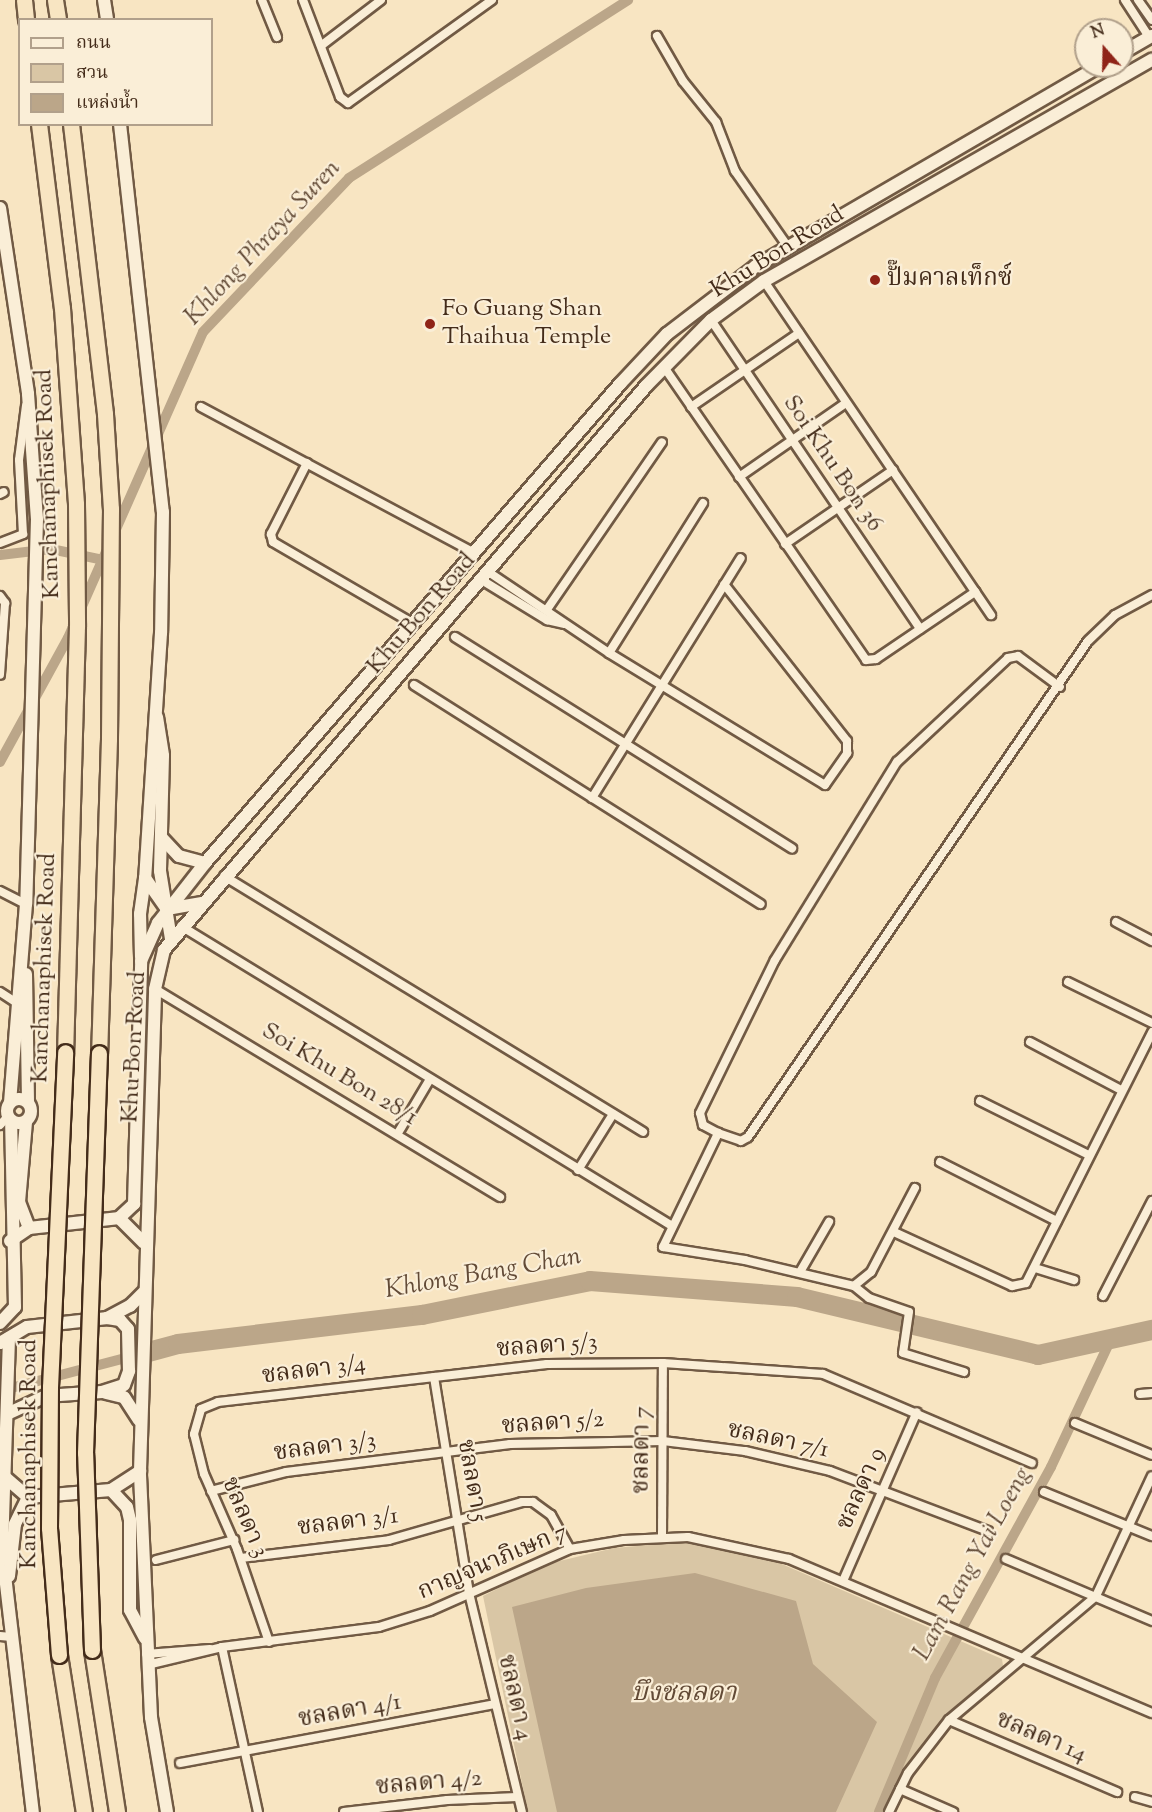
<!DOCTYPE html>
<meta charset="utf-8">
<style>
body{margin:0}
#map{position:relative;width:1152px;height:1812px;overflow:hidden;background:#f8e5c2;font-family:"Sorts Mill Goudy","Noto Serif Thai",serif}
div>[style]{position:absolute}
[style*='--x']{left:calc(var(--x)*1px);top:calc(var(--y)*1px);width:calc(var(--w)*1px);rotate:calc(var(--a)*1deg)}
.green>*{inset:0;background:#d9c6a5}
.water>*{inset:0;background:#bba689}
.canal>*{height:10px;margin:-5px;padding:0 5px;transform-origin:5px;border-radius:5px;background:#bba689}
.river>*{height:20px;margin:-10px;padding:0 10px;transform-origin:10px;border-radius:10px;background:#bba689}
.roads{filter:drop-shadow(2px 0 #715a44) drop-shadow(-2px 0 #715a44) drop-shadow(0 2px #715a44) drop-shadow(0 -2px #715a44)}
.minor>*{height:8px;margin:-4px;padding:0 4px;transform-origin:4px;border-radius:4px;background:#faeed7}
.secondary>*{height:12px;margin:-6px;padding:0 6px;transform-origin:6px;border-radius:6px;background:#faeed7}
.secondary>.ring{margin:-6px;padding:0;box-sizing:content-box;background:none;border:12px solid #faeed7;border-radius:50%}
.motorway>*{height:15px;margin:-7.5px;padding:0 7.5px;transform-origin:7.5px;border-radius:7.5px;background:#f8e5c2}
.bridges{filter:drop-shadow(2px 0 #442c1a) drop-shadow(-2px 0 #442c1a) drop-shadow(0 2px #442c1a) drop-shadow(0 -2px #442c1a)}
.motorway-bridge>*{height:15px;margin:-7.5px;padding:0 7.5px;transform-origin:7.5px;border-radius:7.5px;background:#f8e5c2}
.dots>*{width:16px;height:16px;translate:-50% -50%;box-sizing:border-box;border:3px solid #faeed7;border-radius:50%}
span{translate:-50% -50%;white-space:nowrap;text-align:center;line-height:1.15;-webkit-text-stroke:4.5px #faeed7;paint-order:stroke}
.street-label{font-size:24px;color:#442c1a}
.poi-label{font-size:24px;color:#442c1a}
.left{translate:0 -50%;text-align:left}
.water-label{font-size:26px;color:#624a36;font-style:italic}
.legend{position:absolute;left:18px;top:18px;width:195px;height:108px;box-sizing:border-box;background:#faeed7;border:2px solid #b1a08b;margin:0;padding:8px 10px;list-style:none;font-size:18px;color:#442c1a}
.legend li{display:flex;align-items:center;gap:12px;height:30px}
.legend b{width:30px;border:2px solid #b1a08b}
.north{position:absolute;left:1074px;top:18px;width:60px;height:60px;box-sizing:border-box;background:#faeed7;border:2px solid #b1a08b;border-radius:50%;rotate:340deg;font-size:16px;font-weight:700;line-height:24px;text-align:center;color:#442c1a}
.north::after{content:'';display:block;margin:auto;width:21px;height:27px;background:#8f2418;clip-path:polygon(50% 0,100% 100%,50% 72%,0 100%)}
</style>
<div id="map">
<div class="green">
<div style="clip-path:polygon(694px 1541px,749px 1550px,1002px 1659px,1003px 1666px,908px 1762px,880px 1812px,528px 1812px,483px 1596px,547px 1564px,614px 1548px)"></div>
</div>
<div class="water">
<div style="clip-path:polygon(695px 1573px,796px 1601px,813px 1664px,877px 1722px,836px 1812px,557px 1812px,512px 1607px,586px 1588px)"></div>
</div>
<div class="canal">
<div style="--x:0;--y:555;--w:51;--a:-6.7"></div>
<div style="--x:51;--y:549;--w:53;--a:11.9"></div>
<div style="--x:0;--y:762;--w:141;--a:-61.3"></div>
<div style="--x:68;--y:638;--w:334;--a:-66.2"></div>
<div style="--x:203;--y:332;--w:212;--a:-46.5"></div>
<div style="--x:349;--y:178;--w:331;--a:-32.5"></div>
<div style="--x:0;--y:1391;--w:146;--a:-14.7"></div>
<div style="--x:879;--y:1812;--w:145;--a:-67.3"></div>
<div style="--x:935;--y:1678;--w:241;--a:-61.2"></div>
<div style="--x:1051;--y:1467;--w:141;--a:-64.9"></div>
</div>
<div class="river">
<div style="--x:141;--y:1354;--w:38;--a:-15"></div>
<div style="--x:178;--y:1344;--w:246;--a:-6.8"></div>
<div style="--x:422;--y:1315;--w:171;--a:-11.4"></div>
<div style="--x:590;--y:1281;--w:208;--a:4.4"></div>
<div style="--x:797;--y:1297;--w:248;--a:13.5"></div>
<div style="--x:1038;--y:1355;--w:117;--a:-12.4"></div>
</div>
<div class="roads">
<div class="minor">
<div style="--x:262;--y:0;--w:40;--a:68"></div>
<div style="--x:303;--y:0;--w:104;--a:69.1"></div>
<div style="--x:340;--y:97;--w:10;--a:37"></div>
<div style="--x:348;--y:103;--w:177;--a:-35.6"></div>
<div style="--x:1125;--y:0;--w:44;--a:57"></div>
<div style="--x:1138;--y:0;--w:24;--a:55"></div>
<div style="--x:657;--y:36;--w:52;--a:60"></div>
<div style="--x:683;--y:81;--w:53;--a:51.2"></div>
<div style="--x:716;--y:122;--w:53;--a:68.8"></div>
<div style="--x:735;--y:171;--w:93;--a:55.1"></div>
<div style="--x:322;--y:45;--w:74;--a:-37.3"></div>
<div style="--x:764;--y:281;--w:404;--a:55.8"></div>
<div style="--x:711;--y:320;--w:373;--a:55.9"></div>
<div style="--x:664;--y:367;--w:356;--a:55.4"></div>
<div style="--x:866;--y:660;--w:10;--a:-6"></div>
<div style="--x:876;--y:659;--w:120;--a:-34.1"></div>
<div style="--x:201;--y:407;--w:308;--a:28.1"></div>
<div style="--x:691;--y:407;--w:131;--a:-34.4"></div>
<div style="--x:307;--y:463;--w:80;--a:116.9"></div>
<div style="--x:271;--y:534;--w:8;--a:76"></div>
<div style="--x:273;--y:542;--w:161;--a:30.2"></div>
<div style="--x:739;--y:477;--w:130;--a:-34.7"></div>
<div style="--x:0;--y:494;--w:4;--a:-27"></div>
<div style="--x:0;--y:543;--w:25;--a:-21"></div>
<div style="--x:23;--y:534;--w:74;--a:-93.1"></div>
<div style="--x:19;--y:460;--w:55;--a:-82.7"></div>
<div style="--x:785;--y:544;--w:131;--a:-34.4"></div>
<div style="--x:487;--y:571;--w:147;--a:33.9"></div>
<div style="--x:609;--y:653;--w:253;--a:31.4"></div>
<div style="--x:825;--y:785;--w:39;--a:-55"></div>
<div style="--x:847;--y:753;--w:12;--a:-90"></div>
<div style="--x:847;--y:741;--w:199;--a:-128.1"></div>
<div style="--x:480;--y:579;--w:79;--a:31.5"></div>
<div style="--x:547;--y:620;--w:17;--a:13"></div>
<div style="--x:0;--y:596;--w:9;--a:54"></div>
<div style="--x:5;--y:603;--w:72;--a:94"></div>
<div style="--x:548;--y:608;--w:201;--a:-55.5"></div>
<div style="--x:455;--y:637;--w:398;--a:32.1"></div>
<div style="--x:609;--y:653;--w:177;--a:-57.9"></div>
<div style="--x:414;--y:685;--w:410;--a:32.3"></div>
<div style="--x:592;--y:798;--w:282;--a:-58.2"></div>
<div style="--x:224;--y:876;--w:491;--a:31.4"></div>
<div style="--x:0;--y:891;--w:29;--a:27"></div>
<div style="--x:1116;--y:922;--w:41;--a:27.8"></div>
<div style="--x:181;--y:926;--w:575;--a:31.42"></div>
<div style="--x:1068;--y:982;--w:93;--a:26"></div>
<div style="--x:155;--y:989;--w:403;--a:31.1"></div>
<div style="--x:0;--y:992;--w:20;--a:33"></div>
<div style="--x:1030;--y:1042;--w:103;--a:27.8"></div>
<div style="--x:980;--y:1101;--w:122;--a:26.4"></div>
<div style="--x:0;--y:1125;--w:12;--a:-48"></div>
<div style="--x:398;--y:1133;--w:63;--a:-59.3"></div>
<div style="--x:718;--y:1133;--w:17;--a:-152"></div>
<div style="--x:703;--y:1125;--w:12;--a:-104"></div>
<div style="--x:700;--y:1113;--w:170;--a:-63.9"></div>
<div style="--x:775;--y:960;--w:233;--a:-58.4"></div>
<div style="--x:897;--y:762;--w:152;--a:-43.1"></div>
<div style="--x:1008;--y:658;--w:10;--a:-11"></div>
<div style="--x:1018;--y:656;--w:52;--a:36.4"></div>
<div style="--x:940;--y:1162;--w:131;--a:26.8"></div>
<div style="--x:578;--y:1170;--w:66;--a:-58"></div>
<div style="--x:915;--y:1188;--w:95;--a:117.6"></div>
<div style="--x:871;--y:1272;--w:22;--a:141"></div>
<div style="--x:854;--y:1286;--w:112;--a:-166.6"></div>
<div style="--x:745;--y:1260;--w:83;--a:-171"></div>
<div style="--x:663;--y:1247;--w:127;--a:-64.2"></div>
<div style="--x:718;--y:1133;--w:24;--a:19"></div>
<div style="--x:741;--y:1141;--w:8;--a:-30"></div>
<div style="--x:748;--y:1137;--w:601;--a:-55.57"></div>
<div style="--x:1088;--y:641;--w:37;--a:-44"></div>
<div style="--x:1115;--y:615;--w:42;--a:-28.4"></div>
<div style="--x:894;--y:1232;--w:130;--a:24.6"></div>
<div style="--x:1012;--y:1286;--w:14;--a:-12"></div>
<div style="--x:1026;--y:1283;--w:281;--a:-63.3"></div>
<div style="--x:1035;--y:1268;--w:41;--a:17.1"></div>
<div style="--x:800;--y:1272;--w:58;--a:-59.9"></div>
<div style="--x:854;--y:1286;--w:19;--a:39"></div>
<div style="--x:869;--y:1298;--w:42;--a:19.3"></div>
<div style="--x:909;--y:1312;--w:41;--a:98.3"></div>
<div style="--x:903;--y:1353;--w:64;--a:17.3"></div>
<div style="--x:1103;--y:1296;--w:107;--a:-62.7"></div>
<div style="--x:434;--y:1377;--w:219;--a:80.8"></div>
<div style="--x:469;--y:1593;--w:225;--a:76.4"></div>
<div style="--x:1140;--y:1394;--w:12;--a:-5"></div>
<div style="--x:1075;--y:1423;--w:83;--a:22.6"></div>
<div style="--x:211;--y:1491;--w:77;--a:-14.2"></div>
<div style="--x:286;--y:1472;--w:226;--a:-7.1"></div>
<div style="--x:510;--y:1444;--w:153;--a:-1.1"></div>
<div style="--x:663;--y:1441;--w:83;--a:7"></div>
<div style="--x:745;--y:1451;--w:87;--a:13.2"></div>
<div style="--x:830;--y:1471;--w:169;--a:20.8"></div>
<div style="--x:1044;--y:1492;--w:117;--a:22.2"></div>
<div style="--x:662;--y:1537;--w:174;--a:-89.7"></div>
<div style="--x:241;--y:1558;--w:149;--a:-6.9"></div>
<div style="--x:389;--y:1540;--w:138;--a:-15.9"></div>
<div style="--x:522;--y:1502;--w:11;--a:0"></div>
<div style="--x:533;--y:1502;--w:22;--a:36"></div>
<div style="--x:551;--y:1515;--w:39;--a:61"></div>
<div style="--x:1006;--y:1559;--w:159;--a:23"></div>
<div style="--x:156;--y:1560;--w:81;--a:-14.4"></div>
<div style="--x:843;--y:1581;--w:184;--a:-66.4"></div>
<div style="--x:0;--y:1636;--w:12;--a:5"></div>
<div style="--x:269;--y:1642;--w:98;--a:-109"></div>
<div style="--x:237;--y:1549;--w:82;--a:-113.7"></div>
<div style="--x:204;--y:1474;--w:41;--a:-104"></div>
<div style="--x:194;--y:1434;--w:26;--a:-74"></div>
<div style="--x:201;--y:1409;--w:18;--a:-22"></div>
<div style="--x:218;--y:1402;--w:331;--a:-6.6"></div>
<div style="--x:547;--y:1364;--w:116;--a:-0.5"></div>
<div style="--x:663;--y:1363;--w:160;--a:3.9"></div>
<div style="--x:823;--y:1374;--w:227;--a:23.1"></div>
<div style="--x:222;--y:1647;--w:169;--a:77.7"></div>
<div style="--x:146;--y:1654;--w:64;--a:-4.5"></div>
<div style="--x:147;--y:1665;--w:77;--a:-13.5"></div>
<div style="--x:222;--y:1647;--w:158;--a:-7.3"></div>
<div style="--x:379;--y:1627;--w:53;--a:-17.4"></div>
<div style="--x:430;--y:1611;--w:153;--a:-23.9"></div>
<div style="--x:570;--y:1549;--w:55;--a:-9.5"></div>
<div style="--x:624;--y:1540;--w:64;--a:-2.7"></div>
<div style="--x:688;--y:1537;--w:103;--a:12.3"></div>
<div style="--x:789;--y:1559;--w:394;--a:23"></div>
<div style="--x:949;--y:1720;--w:183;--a:23.2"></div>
<div style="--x:180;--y:1763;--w:320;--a:-10.6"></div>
<div style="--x:900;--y:1789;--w:58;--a:23.5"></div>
<div style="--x:1135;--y:1797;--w:18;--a:16"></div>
<div style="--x:344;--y:1812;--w:104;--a:-6.6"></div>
<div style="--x:447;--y:1800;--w:70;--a:-2.5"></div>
<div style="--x:889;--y:1812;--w:43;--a:-64"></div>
<div style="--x:908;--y:1773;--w:67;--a:-52.3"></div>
<div style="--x:949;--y:1720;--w:192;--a:-40.1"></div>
<div style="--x:1096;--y:1596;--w:132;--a:-65"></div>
</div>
<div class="secondary">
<div style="--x:104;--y:0;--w:20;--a:81"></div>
<div style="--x:1122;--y:53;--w:34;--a:-30"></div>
<div style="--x:120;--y:124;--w:390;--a:83.7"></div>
<div style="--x:163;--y:512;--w:121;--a:90.9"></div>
<div style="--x:161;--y:633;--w:246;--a:93.7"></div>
<div style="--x:145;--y:878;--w:38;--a:55"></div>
<div style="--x:167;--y:909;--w:34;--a:-10"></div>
<div style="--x:0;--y:208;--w:188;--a:81.4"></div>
<div style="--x:28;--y:394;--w:125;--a:85.9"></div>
<div style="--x:37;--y:519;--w:385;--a:91.6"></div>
<div style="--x:26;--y:904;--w:200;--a:94.6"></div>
<div style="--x:157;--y:717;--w:39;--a:81"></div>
<div style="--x:163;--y:756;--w:115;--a:91.5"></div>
<div style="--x:160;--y:871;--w:69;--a:80.8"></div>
<div style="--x:161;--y:837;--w:26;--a:47"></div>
<div style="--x:179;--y:856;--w:27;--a:15"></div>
<div style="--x:141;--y:957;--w:43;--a:-91.3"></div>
<div style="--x:140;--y:914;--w:36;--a:-82"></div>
<div style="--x:26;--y:974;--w:128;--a:89.1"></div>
<div class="ring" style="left:7px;top:1099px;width:12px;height:12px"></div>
<div style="--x:26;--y:1122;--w:80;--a:95"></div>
<div style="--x:19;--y:1202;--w:28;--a:69"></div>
<div style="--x:119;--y:1218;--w:35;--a:45"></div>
<div style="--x:10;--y:1241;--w:23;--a:-34"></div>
<div style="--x:29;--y:1228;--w:91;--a:-6.3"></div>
<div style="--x:119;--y:1218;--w:21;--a:-43"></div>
<div style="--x:134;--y:1204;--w:243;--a:-88.3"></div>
<div style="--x:141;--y:961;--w:42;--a:-65.9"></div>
<div style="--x:158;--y:923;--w:76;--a:-51.9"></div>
<div style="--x:205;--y:863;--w:634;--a:-49.09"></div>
<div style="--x:620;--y:384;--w:69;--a:-46.8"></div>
<div style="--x:667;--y:334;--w:112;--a:-37.4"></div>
<div style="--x:756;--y:266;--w:397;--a:-30.2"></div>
<div style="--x:0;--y:1323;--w:22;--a:-47"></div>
<div style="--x:15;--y:1307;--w:187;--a:-91.2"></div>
<div style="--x:9;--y:1338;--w:212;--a:91.9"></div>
<div style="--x:2;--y:1550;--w:264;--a:83.3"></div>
<div style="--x:0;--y:1343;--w:31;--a:-31"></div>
<div style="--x:27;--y:1327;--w:81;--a:-6.4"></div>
<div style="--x:107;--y:1318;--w:26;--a:-28"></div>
<div style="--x:130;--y:1306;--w:21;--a:-45"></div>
<div style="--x:106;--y:1393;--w:18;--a:13"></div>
<div style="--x:124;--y:1397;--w:27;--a:57"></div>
<div style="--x:7;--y:1414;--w:43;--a:-24.8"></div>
<div style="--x:46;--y:1396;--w:56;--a:-4.1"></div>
<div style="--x:102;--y:1392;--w:23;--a:-18"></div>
<div style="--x:124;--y:1385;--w:15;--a:-70"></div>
<div style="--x:129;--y:1371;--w:42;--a:-91.4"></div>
<div style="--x:128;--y:1329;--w:12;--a:-132"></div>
<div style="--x:120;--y:1320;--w:13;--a:-171"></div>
<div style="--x:6;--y:1478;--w:29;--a:41"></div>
<div style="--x:28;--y:1497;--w:83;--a:-4.8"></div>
<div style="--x:111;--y:1490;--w:35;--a:-33"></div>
<div style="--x:111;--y:1490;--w:23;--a:47"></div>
<div style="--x:127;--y:1507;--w:13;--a:77"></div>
<div style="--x:130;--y:1520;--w:90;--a:90"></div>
<div style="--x:130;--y:1610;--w:32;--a:62"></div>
<div style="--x:9;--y:1576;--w:52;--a:-83.4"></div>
<div style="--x:15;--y:1524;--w:30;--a:-64"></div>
<div style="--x:167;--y:1812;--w:96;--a:-99.6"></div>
<div style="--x:151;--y:1717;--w:246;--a:-92.6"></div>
<div style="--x:140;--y:1471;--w:482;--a:-88.2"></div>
<div style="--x:155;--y:989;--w:40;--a:-77"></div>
<div style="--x:164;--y:950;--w:742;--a:-49.48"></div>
<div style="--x:646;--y:386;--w:93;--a:-45.4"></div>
<div style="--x:711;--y:320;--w:66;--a:-36.3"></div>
<div style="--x:764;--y:281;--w:447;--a:-29.7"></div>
</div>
<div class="motorway">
<div style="--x:24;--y:0;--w:20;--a:84"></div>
<div style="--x:55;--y:0;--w:20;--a:81"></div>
<div style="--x:39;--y:124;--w:185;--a:82.9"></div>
<div style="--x:62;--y:308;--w:196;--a:85.9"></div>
<div style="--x:76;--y:504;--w:122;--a:89.5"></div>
<div style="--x:77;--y:626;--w:426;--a:91.6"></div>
<div style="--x:71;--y:124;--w:292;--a:83.3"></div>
<div style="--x:105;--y:414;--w:95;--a:86.4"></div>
<div style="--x:111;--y:509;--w:230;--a:90.5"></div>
<div style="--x:109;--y:739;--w:314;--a:91.8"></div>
<div style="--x:92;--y:1650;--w:164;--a:81.2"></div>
<div style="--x:59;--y:1655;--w:159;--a:81"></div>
</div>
</div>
<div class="bridges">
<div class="motorway-bridge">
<div style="--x:92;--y:1650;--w:197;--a:-92"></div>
<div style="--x:85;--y:1453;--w:400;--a:-88"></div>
<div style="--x:59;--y:1655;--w:127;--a:-94.5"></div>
<div style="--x:49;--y:1528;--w:141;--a:-89.6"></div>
<div style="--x:50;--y:1387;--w:335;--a:-87.4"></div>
</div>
</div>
<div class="dots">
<div style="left:875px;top:280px;background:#8f2418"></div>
<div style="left:430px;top:324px;background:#8f2418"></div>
</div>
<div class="street-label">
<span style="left:778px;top:253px;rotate:-32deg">Khu Bon Road</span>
<span style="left:832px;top:464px;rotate:56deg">Soi Khu Bon 36</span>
<span style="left:49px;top:484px;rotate:-92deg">Kanchanaphisek Road</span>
<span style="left:422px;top:614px;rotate:-49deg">Khu Bon Road</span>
<span style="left:45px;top:968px;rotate:-88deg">Kanchanaphisek Road</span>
<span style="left:135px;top:1047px;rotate:-87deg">Khu Bon Road</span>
<span style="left:339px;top:1075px;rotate:31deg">Soi Khu Bon 28/1</span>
<span style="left:547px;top:1347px;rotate:-4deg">ชลลดา 5/3</span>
<span style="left:314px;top:1371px;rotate:-7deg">ชลลดา 3/4</span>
<span style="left:553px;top:1424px;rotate:-4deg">ชลลดา 5/2</span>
<span style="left:778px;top:1441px;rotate:12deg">ชลลดา 7/1</span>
<span style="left:325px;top:1448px;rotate:-7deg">ชลลดา 3/3</span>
<span style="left:643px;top:1450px;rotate:-89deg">ชลลดา 7</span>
<span style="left:30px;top:1454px;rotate:-90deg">Kanchanaphisek Road</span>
<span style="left:471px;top:1481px;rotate:80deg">ชลลดา 5</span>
<span style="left:862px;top:1489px;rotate:-66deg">ชลลดา 9</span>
<span style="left:244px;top:1518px;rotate:67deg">ชลลดา 3</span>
<span style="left:348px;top:1523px;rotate:-7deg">ชลลดา 3/1</span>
<span style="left:493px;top:1563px;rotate:-23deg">กาญจนาภิเษก 7</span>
<span style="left:514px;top:1698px;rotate:77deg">ชลลดา 4</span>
<span style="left:350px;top:1712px;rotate:-10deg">ชลลดา 4/1</span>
<span style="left:1041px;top:1738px;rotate:23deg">ชลลดา 14</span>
<span style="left:429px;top:1784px;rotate:-5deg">ชลลดา 4/2</span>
</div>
<div class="poi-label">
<span class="left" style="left:887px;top:280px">ปั๊มคาลเท็กซ์</span>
<span class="left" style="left:442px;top:324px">Fo Guang Shan<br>Thaihua Temple</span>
</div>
<div class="water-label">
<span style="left:263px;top:243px;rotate:-47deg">Khlong Phraya Suren</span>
<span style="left:483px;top:1274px;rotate:-10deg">Khlong Bang Chan</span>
<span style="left:973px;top:1564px;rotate:-61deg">Lam Rang Yai Loeng</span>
<span style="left:684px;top:1694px">บึงชลลดา</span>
</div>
<ul class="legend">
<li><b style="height:8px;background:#faeed7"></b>ถนน</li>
<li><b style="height:16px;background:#d9c6a5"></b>สวน</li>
<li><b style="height:16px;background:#bba689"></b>แหล่งน้ำ</li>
</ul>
<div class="north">N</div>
</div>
